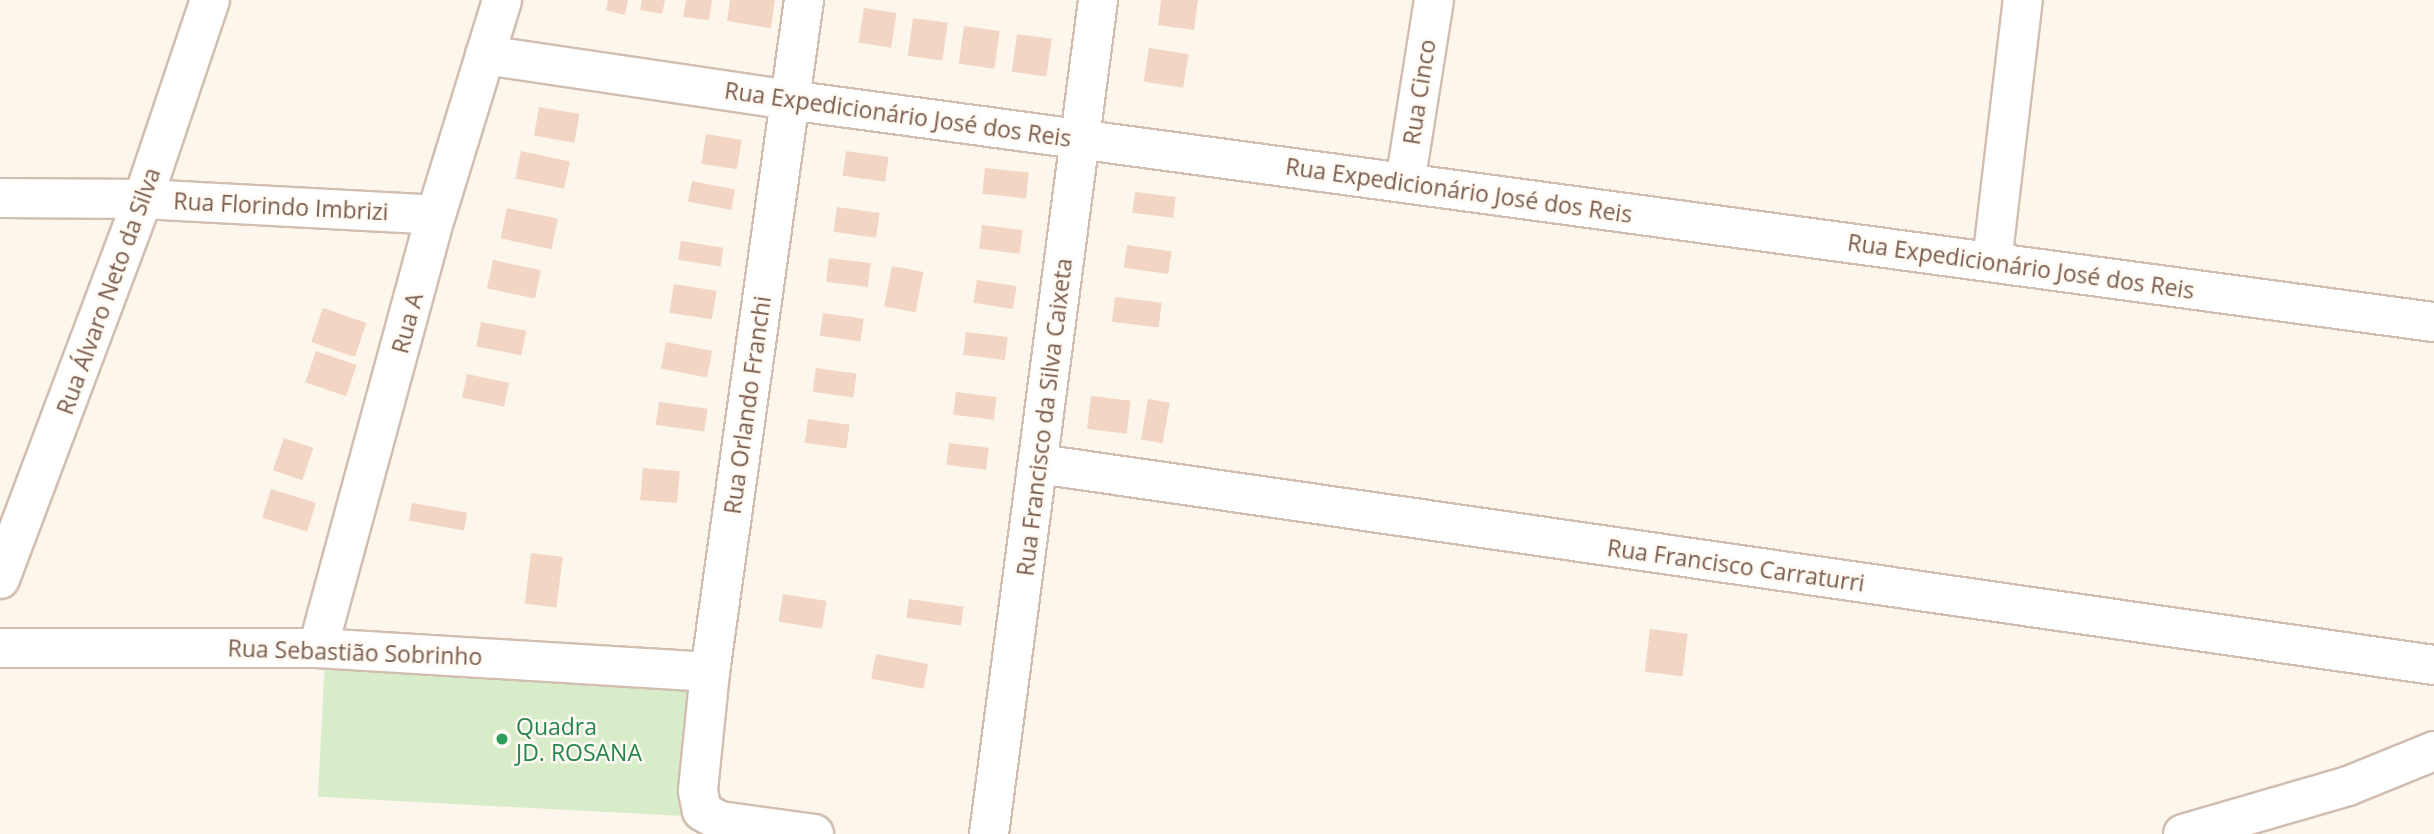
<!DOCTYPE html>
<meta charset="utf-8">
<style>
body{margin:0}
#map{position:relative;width:2434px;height:834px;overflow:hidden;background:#fdf6ec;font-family:"Open Sans",sans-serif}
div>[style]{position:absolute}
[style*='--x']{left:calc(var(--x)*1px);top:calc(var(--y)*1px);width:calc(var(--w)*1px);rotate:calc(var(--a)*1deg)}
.green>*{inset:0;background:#d8ecc9;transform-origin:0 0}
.building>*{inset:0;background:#f3d5c3;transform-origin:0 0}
.roads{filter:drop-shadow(2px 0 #d1beb0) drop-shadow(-2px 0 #d1beb0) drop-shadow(0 2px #d1beb0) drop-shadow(0 -2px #d1beb0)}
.minor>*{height:38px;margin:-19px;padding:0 19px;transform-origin:19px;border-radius:19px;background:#fff}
.dots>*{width:19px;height:19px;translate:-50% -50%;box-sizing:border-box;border:4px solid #fffaf3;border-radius:50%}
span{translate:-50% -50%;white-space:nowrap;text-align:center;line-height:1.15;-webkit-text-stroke:5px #fffaf3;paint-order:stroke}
.street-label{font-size:23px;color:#7a5c4d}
.leisure-label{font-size:23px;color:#27864d}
.left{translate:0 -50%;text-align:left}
</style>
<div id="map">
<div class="green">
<div style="left:325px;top:661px;width:366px;height:136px;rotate:3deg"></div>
</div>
<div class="building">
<div style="clip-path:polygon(608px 0,628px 0,625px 15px,606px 10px)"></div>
<div style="clip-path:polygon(642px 0,665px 0,662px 14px,640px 10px)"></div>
<div style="clip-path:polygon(686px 0,712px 0,709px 20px,683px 17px)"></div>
<div style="clip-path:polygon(730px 0,775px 0,771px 28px,727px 21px)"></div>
<div style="clip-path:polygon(1161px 0,1198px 0,1194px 30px,1158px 25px)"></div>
<div style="left:864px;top:8px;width:33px;height:35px;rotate:9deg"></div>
<div style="left:913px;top:18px;width:35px;height:38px;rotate:8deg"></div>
<div style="left:964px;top:26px;width:36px;height:38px;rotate:8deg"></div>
<div style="left:1017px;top:34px;width:35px;height:38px;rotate:8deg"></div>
<div style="left:1149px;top:48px;width:40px;height:34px;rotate:9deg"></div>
<div style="left:539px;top:107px;width:41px;height:29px;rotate:10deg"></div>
<div style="left:706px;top:134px;width:36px;height:30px;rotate:9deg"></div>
<div style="left:521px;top:151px;width:50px;height:28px;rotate:12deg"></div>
<div style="left:846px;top:151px;width:43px;height:25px;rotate:8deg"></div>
<div style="left:985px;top:168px;width:44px;height:26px;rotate:6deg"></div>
<div style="left:692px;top:181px;width:44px;height:21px;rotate:11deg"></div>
<div style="left:1135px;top:192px;width:41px;height:21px;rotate:7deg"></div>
<div style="left:837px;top:207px;width:43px;height:25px;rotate:8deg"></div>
<div style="left:507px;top:208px;width:52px;height:31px;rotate:12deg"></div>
<div style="left:982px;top:225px;width:41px;height:24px;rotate:7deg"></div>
<div style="left:681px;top:241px;width:43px;height:19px;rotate:9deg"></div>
<div style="left:1127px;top:245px;width:45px;height:23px;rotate:8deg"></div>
<div style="left:829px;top:258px;width:42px;height:24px;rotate:7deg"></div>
<div style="left:493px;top:260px;width:49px;height:29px;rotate:12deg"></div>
<div style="left:892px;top:266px;width:32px;height:41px;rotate:11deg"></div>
<div style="left:977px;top:280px;width:40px;height:23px;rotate:9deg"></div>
<div style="left:674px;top:284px;width:43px;height:29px;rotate:9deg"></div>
<div style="left:1115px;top:297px;width:47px;height:25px;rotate:7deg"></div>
<div style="left:323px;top:308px;width:46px;height:36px;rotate:19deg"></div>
<div style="left:823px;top:313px;width:41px;height:23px;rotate:8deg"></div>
<div style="left:481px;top:322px;width:46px;height:25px;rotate:11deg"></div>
<div style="left:966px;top:332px;width:42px;height:23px;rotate:7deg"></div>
<div style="left:666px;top:342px;width:47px;height:27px;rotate:11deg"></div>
<div style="left:316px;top:351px;width:43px;height:33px;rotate:19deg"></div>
<div style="left:816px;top:368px;width:41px;height:24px;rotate:8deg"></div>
<div style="left:467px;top:374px;width:43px;height:24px;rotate:12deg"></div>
<div style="left:956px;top:392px;width:41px;height:23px;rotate:7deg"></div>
<div style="left:1091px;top:396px;width:40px;height:33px;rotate:7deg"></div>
<div style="left:1148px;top:399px;width:22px;height:41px;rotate:10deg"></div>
<div style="left:659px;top:402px;width:49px;height:23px;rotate:8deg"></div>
<div style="left:808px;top:419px;width:42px;height:24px;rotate:8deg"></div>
<div style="left:284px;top:438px;width:31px;height:34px;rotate:19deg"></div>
<div style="left:949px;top:443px;width:40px;height:22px;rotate:7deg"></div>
<div style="left:643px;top:468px;width:37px;height:32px;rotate:5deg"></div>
<div style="left:271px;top:489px;width:47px;height:30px;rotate:17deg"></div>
<div style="left:412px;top:503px;width:56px;height:18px;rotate:10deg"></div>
<div style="left:531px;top:553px;width:32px;height:51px;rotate:7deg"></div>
<div style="left:783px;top:594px;width:44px;height:28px;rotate:9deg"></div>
<div style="left:909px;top:599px;width:55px;height:19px;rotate:8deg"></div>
<div style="left:1650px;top:629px;width:38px;height:43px;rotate:7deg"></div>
<div style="left:876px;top:654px;width:53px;height:25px;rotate:11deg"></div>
</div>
<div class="roads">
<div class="minor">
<div style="--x:804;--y:0;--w:679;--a:97.96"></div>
<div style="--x:710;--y:672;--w:120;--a:95.8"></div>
<div style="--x:698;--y:791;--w:20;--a:79"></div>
<div style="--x:702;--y:811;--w:20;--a:30"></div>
<div style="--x:719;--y:821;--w:96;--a:7.8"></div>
<div style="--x:485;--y:55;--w:307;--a:8.4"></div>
<div style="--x:789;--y:100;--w:1660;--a:7.69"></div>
<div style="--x:1405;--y:183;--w:185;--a:-81"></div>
<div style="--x:0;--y:198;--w:143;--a:0.4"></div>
<div style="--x:143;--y:199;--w:293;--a:3.1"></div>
<div style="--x:1992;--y:262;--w:264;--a:-83.3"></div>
<div style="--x:1039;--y:464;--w:1409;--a:8.2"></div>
<div style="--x:0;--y:579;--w:406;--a:-69.4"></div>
<div style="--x:143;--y:199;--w:210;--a:-71.4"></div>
<div style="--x:0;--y:648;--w:318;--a:0"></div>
<div style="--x:318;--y:648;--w:393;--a:3.5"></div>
<div style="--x:318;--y:648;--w:449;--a:-74.8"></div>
<div style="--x:436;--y:215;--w:225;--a:-72.9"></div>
<div style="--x:989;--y:834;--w:841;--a:-82.55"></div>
<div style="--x:2183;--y:834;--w:172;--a:-16.2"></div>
<div style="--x:2348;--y:786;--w:93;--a:-22.1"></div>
</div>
</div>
<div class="dots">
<div style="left:502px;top:739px;background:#2e9e5b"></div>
</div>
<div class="street-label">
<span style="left:1419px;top:92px;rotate:-81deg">Rua Cinco</span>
<span style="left:898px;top:114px;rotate:8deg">Rua Expedicionário José dos Reis</span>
<span style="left:1459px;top:190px;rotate:8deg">Rua Expedicionário José dos Reis</span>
<span style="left:281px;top:206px;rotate:3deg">Rua Florindo Imbrizi</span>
<span style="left:2021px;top:266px;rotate:8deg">Rua Expedicionário José dos Reis</span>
<span style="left:108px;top:291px;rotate:-70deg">Rua Álvaro Neto da Silva</span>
<span style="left:407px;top:323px;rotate:-75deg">Rua A</span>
<span style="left:747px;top:405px;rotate:-82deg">Rua Orlando Franchi</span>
<span style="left:1044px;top:417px;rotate:-83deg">Rua Francisco da Silva Caixeta</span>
<span style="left:1736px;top:565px;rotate:8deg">Rua Francisco Carraturri</span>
<span style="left:355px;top:652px;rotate:2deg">Rua Sebastião Sobrinho</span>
</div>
<div class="leisure-label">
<span class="left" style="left:516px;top:739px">Quadra<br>JD. ROSANA</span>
</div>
</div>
